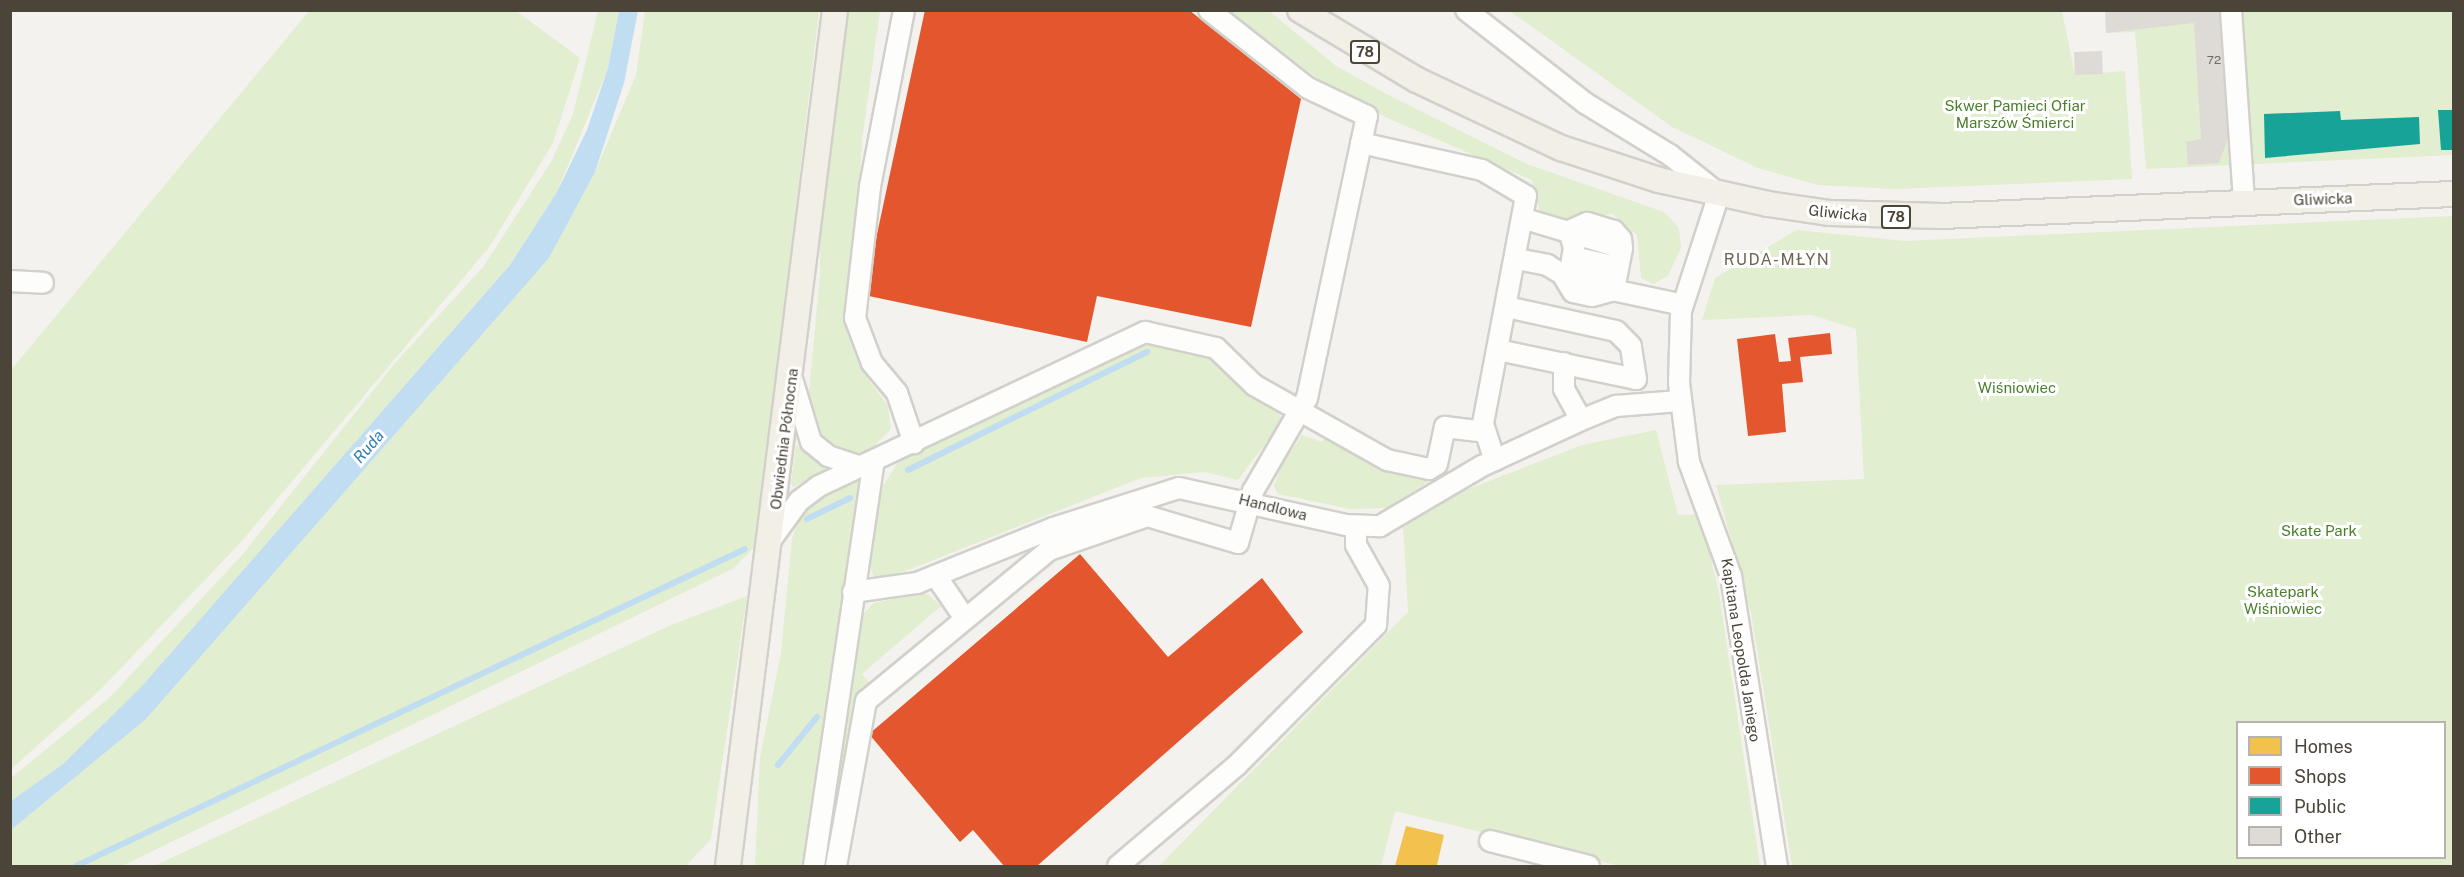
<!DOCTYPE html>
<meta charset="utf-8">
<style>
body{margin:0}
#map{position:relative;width:2464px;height:877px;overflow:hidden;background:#f4f2ee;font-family:"Public Sans",sans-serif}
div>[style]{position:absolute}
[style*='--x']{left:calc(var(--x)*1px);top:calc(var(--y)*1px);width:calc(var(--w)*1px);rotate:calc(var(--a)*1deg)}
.green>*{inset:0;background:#e1eecf}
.water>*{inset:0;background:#c0ddf1}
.homes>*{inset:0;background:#f2c14e}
.shops>*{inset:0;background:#e4572e}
.public>*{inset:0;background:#17a398}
.stream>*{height:6px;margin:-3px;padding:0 3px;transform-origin:3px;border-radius:3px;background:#c0ddf1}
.building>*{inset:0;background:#dedbd6;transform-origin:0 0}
.roads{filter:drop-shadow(2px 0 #d2d0cb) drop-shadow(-2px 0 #d2d0cb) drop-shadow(0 2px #d2d0cb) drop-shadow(0 -2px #d2d0cb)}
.minor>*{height:20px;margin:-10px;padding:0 10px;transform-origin:10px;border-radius:10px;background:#fdfdfc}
.major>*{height:24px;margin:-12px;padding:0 12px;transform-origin:12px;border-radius:12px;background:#f2efe6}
span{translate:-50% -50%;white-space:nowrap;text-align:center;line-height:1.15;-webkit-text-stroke:6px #fff;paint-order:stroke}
.number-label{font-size:12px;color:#706a61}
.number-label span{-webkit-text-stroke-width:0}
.shield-label span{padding:2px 4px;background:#fff;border:2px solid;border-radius:4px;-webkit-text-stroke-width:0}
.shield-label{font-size:14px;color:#4b4439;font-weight:700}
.park-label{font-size:15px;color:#4a7f2a}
.street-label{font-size:15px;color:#4b4439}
.neighbourhood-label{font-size:16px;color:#6e6250;letter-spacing:1.5px}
.water-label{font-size:16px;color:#2e7ab2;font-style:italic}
.frame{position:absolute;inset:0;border:12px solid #4b4439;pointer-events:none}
.legend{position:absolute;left:2236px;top:721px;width:210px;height:138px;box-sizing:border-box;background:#fff;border:2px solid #b7b4b0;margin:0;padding:8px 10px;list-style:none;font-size:18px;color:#4b4439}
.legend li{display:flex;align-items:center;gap:12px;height:30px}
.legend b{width:30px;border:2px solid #b7b4b0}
</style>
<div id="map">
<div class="green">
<div style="clip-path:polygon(310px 10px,516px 11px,580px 58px,553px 143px,490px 246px,241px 542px,101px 689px,11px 769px,11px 370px)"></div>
<div style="clip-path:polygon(598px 11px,619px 11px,608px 68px,557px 192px,510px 265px,142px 686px,63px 764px,11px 801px,11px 778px,109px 698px,242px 555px,395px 363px,483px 267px,551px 162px,573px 114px)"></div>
<div style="clip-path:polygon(645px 11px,819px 11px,756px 545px,734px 568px,122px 866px,11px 866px,11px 830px,146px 719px,549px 258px,595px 172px,636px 75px)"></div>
<div style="clip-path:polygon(847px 11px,880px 11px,862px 140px,852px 340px,863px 372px,888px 406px,891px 429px,863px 457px,821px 440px,808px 403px,820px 275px,820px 213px)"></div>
<div style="clip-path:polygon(1229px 11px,1269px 11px,1336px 66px,1392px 97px,1527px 164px,1664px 212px,1679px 228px,1681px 248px,1668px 276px,1653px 284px,1641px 278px,1637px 235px,1612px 214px,1543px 225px,1532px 180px,1385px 117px,1324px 83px)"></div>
<div style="clip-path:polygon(1510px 11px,2062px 11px,2075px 75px,2125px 71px,2132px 179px,1895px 189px,1818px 185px,1758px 168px,1672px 127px)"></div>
<div style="clip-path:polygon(2105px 11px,2453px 11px,2453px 155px,2146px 169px,2135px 32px,2106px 33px)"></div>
<div style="clip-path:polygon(evenodd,2453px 216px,2453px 866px,1792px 866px,1751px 613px,1716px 485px,1864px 479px,1856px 329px,1812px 315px,1702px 320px,1715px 278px,1797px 230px,1905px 241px,2453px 216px,2238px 722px,2444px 722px,2444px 858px,2238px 858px,2238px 722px)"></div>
<div style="clip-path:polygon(1141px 341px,1208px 352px,1227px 366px,1243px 389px,1276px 406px,1282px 421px,1238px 480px,1205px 472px,1141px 478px,903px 572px,874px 578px,868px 561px,879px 492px,903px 455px)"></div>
<div style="clip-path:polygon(1656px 430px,1678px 515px,1700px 514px,1719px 593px,1760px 866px,1620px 866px,1395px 811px,1381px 866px,1159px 866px,1408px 612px,1403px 526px,1458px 493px,1582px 445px)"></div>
<div style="clip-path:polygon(1302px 435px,1322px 442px,1325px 437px,1378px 467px,1433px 479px,1387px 508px,1350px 509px,1278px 494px,1274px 486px,1281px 467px)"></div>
<div style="clip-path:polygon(796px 445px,826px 470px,793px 487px,791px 484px)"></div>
<div style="clip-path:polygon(860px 479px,804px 866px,755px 866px,760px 757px,781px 653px,792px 539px,801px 511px,824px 491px)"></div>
<div style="clip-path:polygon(925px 592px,941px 606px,862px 674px,872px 686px,829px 866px,822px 866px,859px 618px,874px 603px)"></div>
<div style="clip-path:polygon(747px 596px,711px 839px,686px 866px,154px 866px,671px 625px)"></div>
</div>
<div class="water">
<div style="clip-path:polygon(619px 11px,638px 11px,624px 83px,595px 172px,549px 258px,146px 719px,11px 830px,11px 801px,63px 764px,142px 686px,510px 265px,557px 192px,587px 130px,608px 68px)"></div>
</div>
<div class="homes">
<div style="clip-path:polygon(1406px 826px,1444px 835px,1437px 865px,1395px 866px)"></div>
</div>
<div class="shops">
<div style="clip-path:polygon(925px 10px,1189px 10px,1301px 99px,1251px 327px,1097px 296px,1087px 342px,864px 295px)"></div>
<div style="clip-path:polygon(1830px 333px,1832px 354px,1800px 357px,1803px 382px,1782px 384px,1786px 432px,1748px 436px,1737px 339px,1775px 334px,1779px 362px,1791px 361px,1788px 338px)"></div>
<div style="clip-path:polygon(1080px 554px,1168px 657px,1262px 578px,1303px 632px,1037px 866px,1004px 866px,973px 830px,960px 842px,869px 734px)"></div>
</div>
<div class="public">
<div style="clip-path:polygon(2438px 110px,2454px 110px,2454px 150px,2441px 150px)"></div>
<div style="clip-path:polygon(2340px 111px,2341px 120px,2419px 117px,2420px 144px,2265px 158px,2264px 114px)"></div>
</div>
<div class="stream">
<div style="--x:908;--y:470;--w:267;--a:-26.3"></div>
<div style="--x:807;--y:519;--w:48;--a:-26"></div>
<div style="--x:778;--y:765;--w:62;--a:-50.9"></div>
<div style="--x:76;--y:866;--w:740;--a:-25.35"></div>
</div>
<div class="building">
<div style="clip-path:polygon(2105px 10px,2220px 10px,2221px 20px,2227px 20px,2234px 137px,2229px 136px,2219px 163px,2188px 165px,2186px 142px,2201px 139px,2194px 23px,2106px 33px)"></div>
<div style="left:2102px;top:51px;width:23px;height:28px;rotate:88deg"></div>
</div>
<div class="roads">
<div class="minor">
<div style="--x:904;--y:10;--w:180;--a:100.9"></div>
<div style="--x:870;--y:187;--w:132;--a:96.5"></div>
<div style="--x:855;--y:318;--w:48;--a:69.3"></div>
<div style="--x:872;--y:363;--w:39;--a:50"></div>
<div style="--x:897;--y:393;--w:53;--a:71.2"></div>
<div style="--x:1466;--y:10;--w:151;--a:38"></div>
<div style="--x:1585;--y:103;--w:100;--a:31.5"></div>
<div style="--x:1670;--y:155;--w:63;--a:38.5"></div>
<div style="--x:1719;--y:194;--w:123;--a:108"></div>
<div style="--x:1681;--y:311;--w:72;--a:91.6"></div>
<div style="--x:1679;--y:383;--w:80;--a:82.8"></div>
<div style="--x:1689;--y:462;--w:121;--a:69.8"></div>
<div style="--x:1731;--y:576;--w:294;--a:81"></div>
<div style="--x:2231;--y:10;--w:192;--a:86.1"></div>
<div style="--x:1361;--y:143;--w:124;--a:12.6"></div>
<div style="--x:1482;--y:170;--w:51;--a:30.6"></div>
<div style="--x:1526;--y:196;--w:232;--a:100.7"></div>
<div style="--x:1483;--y:424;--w:38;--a:72"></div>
<div style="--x:1525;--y:219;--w:101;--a:16.6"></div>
<div style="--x:1573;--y:257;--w:46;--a:12.5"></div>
<div style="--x:1517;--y:259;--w:31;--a:11"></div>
<div style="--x:1547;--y:265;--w:33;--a:31"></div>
<div style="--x:1575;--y:282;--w:110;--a:12"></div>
<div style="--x:1565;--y:279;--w:15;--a:58"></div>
<div style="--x:1573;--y:292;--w:19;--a:12"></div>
<div style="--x:1592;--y:296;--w:23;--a:-15"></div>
<div style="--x:1614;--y:290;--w:43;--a:-79.2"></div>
<div style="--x:1622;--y:248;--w:9;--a:-96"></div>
<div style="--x:1621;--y:239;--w:11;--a:-131"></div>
<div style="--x:1614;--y:231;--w:28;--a:-163"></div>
<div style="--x:1587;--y:223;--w:20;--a:156"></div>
<div style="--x:1569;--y:231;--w:17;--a:73"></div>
<div style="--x:1574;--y:247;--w:25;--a:99"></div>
<div style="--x:1570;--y:272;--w:46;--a:12.5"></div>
<div style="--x:10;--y:281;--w:33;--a:3"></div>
<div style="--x:1498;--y:350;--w:141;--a:11.9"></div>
<div style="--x:1636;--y:379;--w:33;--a:-99"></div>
<div style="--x:1631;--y:346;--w:21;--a:-135"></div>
<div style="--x:1616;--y:331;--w:112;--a:-167.6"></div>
<div style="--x:1564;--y:363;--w:26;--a:90"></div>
<div style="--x:1564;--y:389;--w:35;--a:61"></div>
<div style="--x:792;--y:379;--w:66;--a:73.2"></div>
<div style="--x:811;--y:442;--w:22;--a:39"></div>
<div style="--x:828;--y:456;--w:32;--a:18"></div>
<div style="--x:772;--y:538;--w:46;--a:-53.9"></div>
<div style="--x:799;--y:501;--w:25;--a:-37"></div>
<div style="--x:819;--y:486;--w:361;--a:-25.3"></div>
<div style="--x:1145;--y:332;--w:73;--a:12.7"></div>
<div style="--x:1216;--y:348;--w:53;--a:44.2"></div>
<div style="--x:1254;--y:385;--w:153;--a:29.4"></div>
<div style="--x:1387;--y:460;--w:43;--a:12.1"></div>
<div style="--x:1429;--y:469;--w:9;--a:-32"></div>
<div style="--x:1437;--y:464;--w:38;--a:-78"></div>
<div style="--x:1445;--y:427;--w:40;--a:7.1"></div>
<div style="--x:936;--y:576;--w:50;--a:55.7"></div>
<div style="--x:853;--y:592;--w:65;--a:-8"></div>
<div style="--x:917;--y:583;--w:147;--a:-22"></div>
<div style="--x:1053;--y:528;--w:132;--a:-17.6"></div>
<div style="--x:1179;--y:488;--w:171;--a:12.5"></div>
<div style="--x:1346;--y:525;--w:34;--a:2"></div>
<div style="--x:1380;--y:526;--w:118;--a:-30.5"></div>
<div style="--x:1482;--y:466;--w:109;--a:-24.9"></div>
<div style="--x:1581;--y:420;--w:38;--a:-22"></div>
<div style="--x:1616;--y:406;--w:64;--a:-4.5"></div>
<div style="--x:1490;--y:841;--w:102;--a:14.2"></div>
<div style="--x:814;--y:866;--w:410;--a:-81.6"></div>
<div style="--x:836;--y:866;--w:168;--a:-79.7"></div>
<div style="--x:866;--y:701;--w:237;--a:-39.5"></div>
<div style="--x:1049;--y:550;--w:104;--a:-19.1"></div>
<div style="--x:1147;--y:516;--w:95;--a:16.5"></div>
<div style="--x:1238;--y:543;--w:54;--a:-73.9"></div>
<div style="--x:1253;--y:491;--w:108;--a:-59.9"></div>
<div style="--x:1307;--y:398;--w:288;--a:-78"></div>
<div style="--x:1367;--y:116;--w:65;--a:-154.6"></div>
<div style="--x:1308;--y:88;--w:126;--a:-141.8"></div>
<div style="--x:1118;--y:866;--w:156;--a:-40.3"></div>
<div style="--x:1237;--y:765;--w:197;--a:-45.2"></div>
<div style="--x:1376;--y:625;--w:39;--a:-86"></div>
<div style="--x:1379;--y:586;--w:47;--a:-119.3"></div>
<div style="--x:1356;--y:545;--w:18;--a:-90"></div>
</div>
<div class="major">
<div style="--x:1300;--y:10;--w:136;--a:30.9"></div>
<div style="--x:1417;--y:80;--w:159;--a:25.3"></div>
<div style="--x:1561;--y:148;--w:103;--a:18.1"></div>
<div style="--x:1659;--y:180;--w:112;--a:12.4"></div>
<div style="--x:1768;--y:204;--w:63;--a:8.3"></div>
<div style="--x:1830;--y:213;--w:111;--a:1.5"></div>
<div style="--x:1941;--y:216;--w:513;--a:-2.46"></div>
<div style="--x:728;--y:866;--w:863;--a:-82.87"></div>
</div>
</div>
<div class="number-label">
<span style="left:2214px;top:61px">72</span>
</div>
<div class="shield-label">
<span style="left:1365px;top:52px">78</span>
<span style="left:1896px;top:217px">78</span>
</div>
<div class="park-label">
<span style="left:2015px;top:114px">Skwer Pamięci Ofiar<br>Marszów Śmierci</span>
<span style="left:2017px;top:388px">Wiśniowiec</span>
<span style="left:2319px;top:531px">Skate Park</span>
<span style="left:2283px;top:600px">Skatepark<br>Wiśniowiec</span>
</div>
<div class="street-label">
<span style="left:2323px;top:199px;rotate:-2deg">Gliwicka</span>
<span style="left:1838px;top:213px;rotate:6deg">Gliwicka</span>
<span style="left:784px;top:439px;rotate:-83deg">Obwiednia Północna</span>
<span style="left:1273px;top:507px;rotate:14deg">Handlowa</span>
<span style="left:1741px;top:650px;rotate:81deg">Kapitana Leopolda Janiego</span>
</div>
<div class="neighbourhood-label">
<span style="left:1777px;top:260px">RUDA-MŁYN</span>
</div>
<div class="water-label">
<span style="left:369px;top:447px;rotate:-49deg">Ruda</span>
</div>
<div class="frame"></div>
<ul class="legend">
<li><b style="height:16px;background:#f2c14e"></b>Homes</li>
<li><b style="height:16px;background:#e4572e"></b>Shops</li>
<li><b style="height:16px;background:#17a398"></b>Public</li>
<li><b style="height:16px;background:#dedbd6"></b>Other</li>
</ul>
</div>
